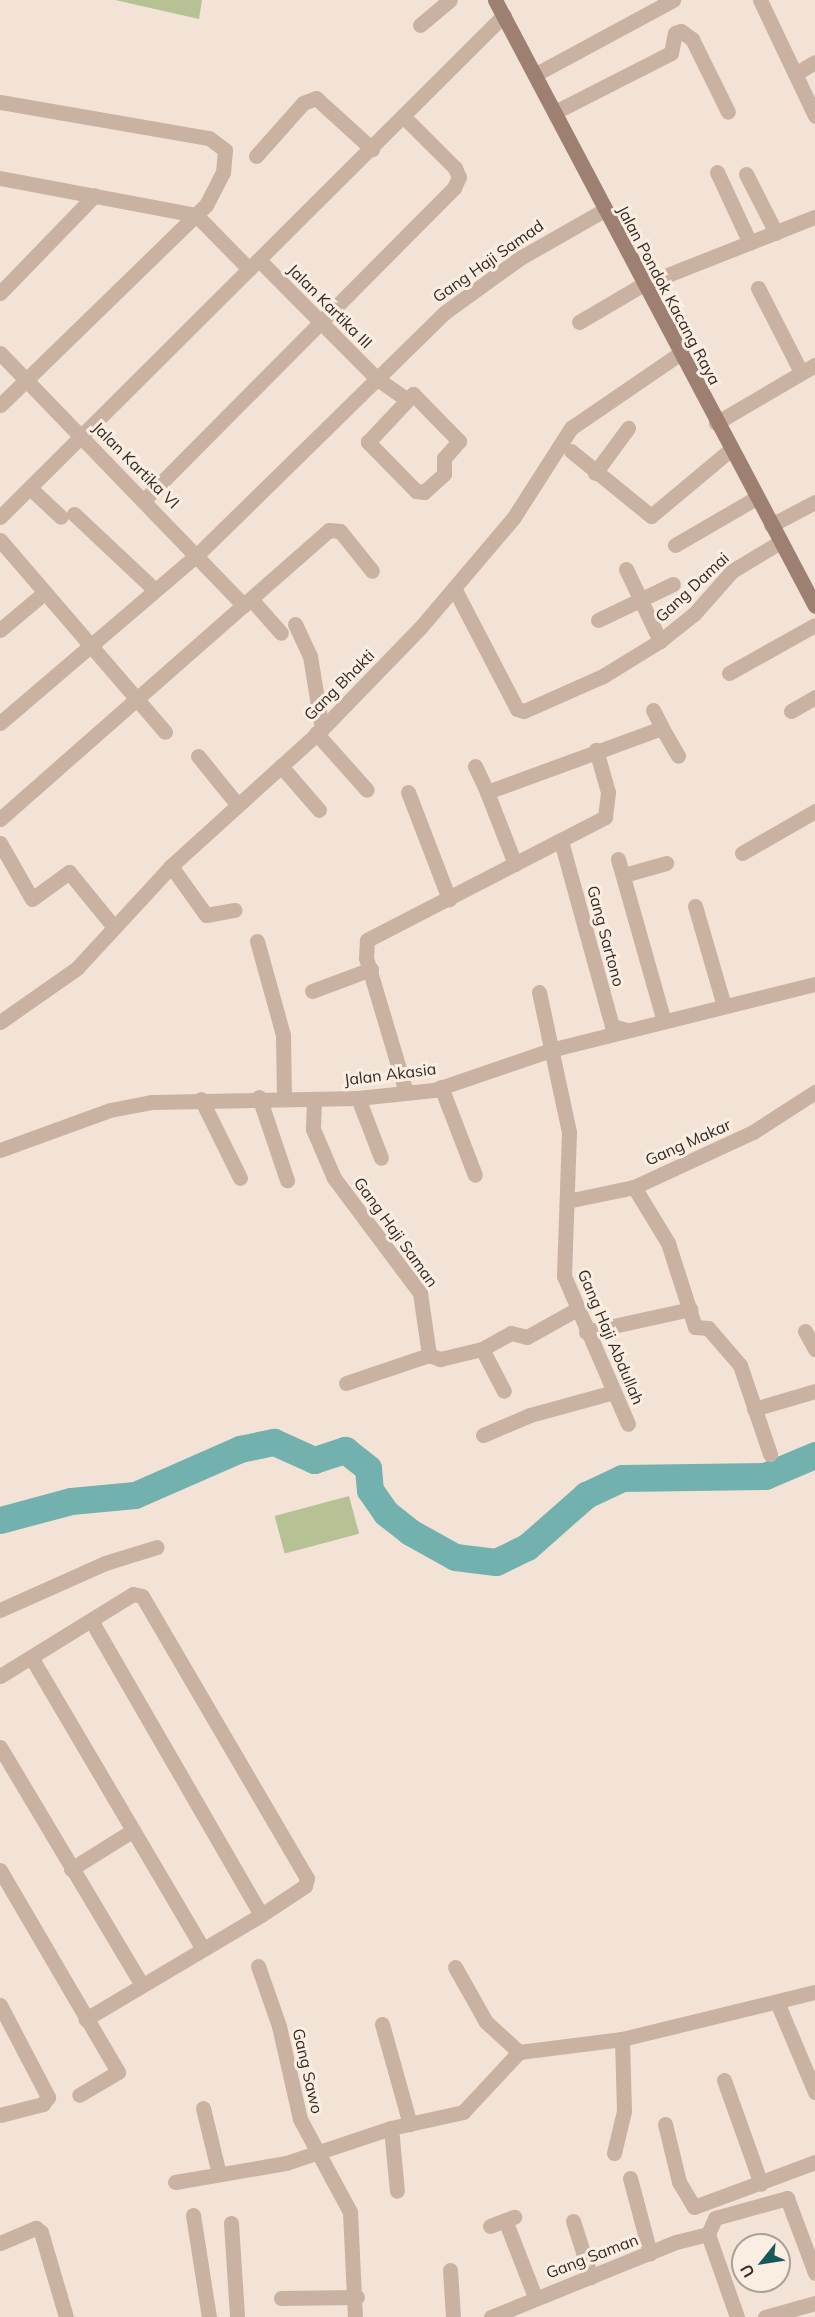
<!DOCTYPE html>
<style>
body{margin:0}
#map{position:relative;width:815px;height:2317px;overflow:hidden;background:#f2e3d6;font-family:Mulish,sans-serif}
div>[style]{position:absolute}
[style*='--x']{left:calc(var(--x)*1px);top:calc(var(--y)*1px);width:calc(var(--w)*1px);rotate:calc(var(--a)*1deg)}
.green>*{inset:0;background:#b6c296;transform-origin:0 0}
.river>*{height:27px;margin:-13.5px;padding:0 13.5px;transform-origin:13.5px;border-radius:13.5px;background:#73b1af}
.minor>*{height:15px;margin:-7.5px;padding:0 7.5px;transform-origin:7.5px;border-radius:7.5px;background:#cab2a2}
.tertiary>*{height:15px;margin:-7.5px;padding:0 7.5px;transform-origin:7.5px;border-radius:7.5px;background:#cab2a2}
.secondary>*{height:15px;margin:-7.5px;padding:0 7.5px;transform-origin:7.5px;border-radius:7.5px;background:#9e8073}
span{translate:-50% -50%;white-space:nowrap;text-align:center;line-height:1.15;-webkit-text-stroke:6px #faeee2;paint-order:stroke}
.street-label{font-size:16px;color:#342925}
.north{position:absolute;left:731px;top:2233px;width:60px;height:60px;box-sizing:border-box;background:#faeee2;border:2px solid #ab9f96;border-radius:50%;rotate:240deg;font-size:16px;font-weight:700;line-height:24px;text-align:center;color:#342925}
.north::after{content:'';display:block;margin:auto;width:21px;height:27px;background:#185858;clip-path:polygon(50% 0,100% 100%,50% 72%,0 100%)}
</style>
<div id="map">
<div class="green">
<div style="clip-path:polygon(115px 0,202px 0,199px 19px)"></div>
<div style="left:349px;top:1496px;width:39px;height:77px;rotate:75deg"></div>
</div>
<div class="river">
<div style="--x:0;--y:1520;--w:73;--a:-15"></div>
<div style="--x:71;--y:1501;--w:64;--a:-5.4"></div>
<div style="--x:135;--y:1495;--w:115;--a:-23.7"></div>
<div style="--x:240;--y:1449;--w:35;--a:-12"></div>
<div style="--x:274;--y:1442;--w:44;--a:24.2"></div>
<div style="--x:314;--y:1460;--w:33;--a:-18"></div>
<div style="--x:345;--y:1450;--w:29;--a:38"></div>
<div style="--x:368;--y:1468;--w:22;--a:85"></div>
<div style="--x:370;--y:1490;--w:28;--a:55"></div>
<div style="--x:386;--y:1513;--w:31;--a:38"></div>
<div style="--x:410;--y:1532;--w:51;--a:29.1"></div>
<div style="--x:455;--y:1557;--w:41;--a:7"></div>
<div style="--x:496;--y:1562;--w:34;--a:-26"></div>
<div style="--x:527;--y:1547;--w:79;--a:-41.4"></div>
<div style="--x:586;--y:1495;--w:40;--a:-25"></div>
<div style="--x:622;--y:1478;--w:143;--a:-0.8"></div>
<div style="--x:765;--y:1476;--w:54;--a:-22.8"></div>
</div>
<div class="minor">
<div style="--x:760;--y:0;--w:128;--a:64.6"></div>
<div style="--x:420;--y:25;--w:39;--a:-40"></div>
<div style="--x:536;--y:74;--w:156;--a:-28.4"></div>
<div style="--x:795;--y:74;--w:23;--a:-31"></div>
<div style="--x:0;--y:102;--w:212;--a:9.8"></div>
<div style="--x:209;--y:138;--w:20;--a:37"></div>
<div style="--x:225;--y:150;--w:22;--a:95"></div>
<div style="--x:223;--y:172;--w:37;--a:117"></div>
<div style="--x:206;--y:205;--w:287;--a:135.8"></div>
<div style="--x:555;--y:112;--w:130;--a:-27"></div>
<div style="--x:671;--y:53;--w:20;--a:-79"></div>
<div style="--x:675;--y:33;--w:6;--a:-18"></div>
<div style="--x:681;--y:31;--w:14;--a:36"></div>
<div style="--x:692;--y:39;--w:81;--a:63.7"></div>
<div style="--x:256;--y:156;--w:71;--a:-48.4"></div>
<div style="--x:303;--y:103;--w:14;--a:-21"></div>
<div style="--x:316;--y:98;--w:76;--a:42.3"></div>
<div style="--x:717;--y:172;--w:78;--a:65.1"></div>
<div style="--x:746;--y:174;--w:66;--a:63"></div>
<div style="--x:0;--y:178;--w:199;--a:10.7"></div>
<div style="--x:196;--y:215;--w:76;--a:45.5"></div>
<div style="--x:259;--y:260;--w:166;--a:45.2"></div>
<div style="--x:376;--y:378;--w:37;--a:35"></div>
<div style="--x:758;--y:288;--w:94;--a:62.9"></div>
<div style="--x:0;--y:293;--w:136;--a:-45.9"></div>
<div style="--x:579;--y:322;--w:73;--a:-30.4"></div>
<div style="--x:0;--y:353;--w:351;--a:46"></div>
<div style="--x:413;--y:394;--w:66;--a:45.6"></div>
<div style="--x:459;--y:441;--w:23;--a:131"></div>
<div style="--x:444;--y:458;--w:16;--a:90"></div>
<div style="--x:444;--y:474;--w:27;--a:138"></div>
<div style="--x:424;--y:492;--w:8;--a:-173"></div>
<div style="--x:416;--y:491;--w:69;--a:-134.4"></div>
<div style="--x:368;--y:442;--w:66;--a:-46.8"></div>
<div style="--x:716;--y:423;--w:115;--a:-30.4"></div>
<div style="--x:571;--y:451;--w:103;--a:39.1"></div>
<div style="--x:651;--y:516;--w:103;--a:-39.9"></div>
<div style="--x:595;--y:473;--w:56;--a:-53.7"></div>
<div style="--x:30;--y:488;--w:42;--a:43.1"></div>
<div style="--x:145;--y:499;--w:438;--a:-45.2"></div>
<div style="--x:454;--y:188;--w:12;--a:-66"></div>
<div style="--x:459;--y:177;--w:10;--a:-114"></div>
<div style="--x:455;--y:168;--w:72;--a:-135"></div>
<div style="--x:74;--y:514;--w:111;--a:43.2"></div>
<div style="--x:0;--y:517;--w:711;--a:-44.89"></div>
<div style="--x:771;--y:525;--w:50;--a:-27.6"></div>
<div style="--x:0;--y:540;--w:253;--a:49.3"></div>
<div style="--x:675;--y:545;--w:94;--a:-30.1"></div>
<div style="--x:626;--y:569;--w:80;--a:64.7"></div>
<div style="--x:454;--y:588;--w:136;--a:62.5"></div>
<div style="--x:517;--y:709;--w:7;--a:16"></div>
<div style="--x:524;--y:711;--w:86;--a:-23.9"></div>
<div style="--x:603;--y:676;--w:67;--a:-31.6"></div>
<div style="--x:660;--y:641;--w:43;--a:-38.5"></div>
<div style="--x:694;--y:614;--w:57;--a:-48.5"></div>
<div style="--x:732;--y:571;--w:56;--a:-31.1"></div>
<div style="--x:251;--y:599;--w:45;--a:48.6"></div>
<div style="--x:598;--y:620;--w:83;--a:-25.6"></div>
<div style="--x:295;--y:624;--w:35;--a:65"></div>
<div style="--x:310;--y:656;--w:74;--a:80.7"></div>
<div style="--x:0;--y:630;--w:57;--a:-40.1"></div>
<div style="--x:729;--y:673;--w:98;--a:-29.2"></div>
<div style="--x:653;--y:710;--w:20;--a:63"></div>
<div style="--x:791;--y:711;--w:28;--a:-30"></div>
<div style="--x:0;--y:723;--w:262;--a:-40.5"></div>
<div style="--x:199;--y:553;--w:343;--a:-44.4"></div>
<div style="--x:444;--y:313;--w:94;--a:-35.9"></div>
<div style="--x:520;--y:258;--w:97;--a:-29.7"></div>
<div style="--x:316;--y:733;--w:76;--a:48.2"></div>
<div style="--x:198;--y:756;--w:60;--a:51"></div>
<div style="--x:281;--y:766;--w:58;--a:49.2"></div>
<div style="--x:475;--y:766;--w:29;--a:65"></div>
<div style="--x:408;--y:792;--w:115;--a:69"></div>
<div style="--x:0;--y:819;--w:438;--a:-41.3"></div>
<div style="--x:329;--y:530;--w:11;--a:5"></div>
<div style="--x:340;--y:531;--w:51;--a:51.3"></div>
<div style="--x:561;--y:841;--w:192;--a:74.6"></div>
<div style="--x:612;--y:1026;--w:16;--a:15"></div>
<div style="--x:0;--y:843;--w:64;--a:60.3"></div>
<div style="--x:32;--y:899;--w:46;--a:-36.1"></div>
<div style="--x:69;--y:872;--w:70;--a:50.8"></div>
<div style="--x:742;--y:853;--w:84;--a:-29.9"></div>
<div style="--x:618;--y:859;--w:169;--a:74.2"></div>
<div style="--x:515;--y:864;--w:77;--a:-111.3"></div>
<div style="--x:487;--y:792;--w:186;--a:-20.1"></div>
<div style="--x:662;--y:728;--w:32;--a:60"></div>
<div style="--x:171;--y:866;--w:60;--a:54.5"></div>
<div style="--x:206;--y:915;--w:29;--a:-10"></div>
<div style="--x:624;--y:875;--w:44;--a:-15.9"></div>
<div style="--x:695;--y:906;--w:104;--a:73.8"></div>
<div style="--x:257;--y:941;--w:98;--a:74.5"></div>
<div style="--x:283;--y:1035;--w:62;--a:89.1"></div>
<div style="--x:312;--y:991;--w:63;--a:-20.4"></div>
<div style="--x:539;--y:992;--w:143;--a:77.9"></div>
<div style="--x:569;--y:1132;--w:144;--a:92"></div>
<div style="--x:564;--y:1276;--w:161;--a:66.6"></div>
<div style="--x:0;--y:1022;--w:94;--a:-35"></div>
<div style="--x:77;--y:968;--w:139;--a:-47.3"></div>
<div style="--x:171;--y:866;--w:204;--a:-42.2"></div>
<div style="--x:322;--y:729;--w:141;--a:-45.9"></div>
<div style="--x:420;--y:628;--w:145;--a:-49.7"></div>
<div style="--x:514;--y:517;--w:106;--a:-57.4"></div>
<div style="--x:571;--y:428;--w:131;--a:-34.4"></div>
<div style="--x:441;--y:1087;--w:94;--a:68.9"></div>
<div style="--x:406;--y:1092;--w:140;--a:-106.6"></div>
<div style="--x:366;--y:958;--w:18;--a:-87"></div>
<div style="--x:367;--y:940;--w:268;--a:-27.3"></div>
<div style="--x:605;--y:817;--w:25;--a:-83"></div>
<div style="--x:608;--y:792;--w:44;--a:-105.9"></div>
<div style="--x:259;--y:1097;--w:88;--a:71.4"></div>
<div style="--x:358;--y:1098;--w:64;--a:69"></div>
<div style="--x:201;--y:1099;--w:88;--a:63.7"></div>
<div style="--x:314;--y:1099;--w:30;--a:92"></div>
<div style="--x:313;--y:1129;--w:53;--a:66.8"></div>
<div style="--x:334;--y:1178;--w:144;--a:53.2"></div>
<div style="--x:420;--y:1293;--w:63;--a:81.7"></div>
<div style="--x:634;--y:1187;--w:66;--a:58.7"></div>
<div style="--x:668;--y:1243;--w:88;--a:72.2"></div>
<div style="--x:695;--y:1327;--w:13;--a:4"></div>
<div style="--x:708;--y:1328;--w:49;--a:49.1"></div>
<div style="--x:740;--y:1365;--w:94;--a:71.4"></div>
<div style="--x:567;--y:1201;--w:68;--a:-11.8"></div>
<div style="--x:634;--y:1187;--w:131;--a:-24.8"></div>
<div style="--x:753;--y:1132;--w:74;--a:-32.8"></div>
<div style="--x:805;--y:1331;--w:21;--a:61"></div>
<div style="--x:586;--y:1332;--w:107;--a:-12.4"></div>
<div style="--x:482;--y:1349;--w:47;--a:62.4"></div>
<div style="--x:429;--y:1355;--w:12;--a:20"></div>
<div style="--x:440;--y:1359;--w:43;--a:-13.4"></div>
<div style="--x:482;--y:1349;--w:33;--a:-29"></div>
<div style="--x:511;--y:1333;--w:16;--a:14"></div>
<div style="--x:527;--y:1337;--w:57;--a:-29.2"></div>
<div style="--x:346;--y:1383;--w:88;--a:-18.6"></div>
<div style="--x:754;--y:1409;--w:64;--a:-16.4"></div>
<div style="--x:483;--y:1435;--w:51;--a:-23.1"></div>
<div style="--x:530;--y:1415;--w:87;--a:-15.3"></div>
<div style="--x:0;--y:1610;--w:115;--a:-24.1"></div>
<div style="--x:105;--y:1563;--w:54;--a:-17.1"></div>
<div style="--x:92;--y:1622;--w:338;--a:60"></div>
<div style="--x:31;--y:1657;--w:339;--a:59.5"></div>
<div style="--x:0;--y:1676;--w:156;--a:-31.7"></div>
<div style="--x:133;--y:1594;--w:9;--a:13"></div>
<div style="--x:142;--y:1596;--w:327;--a:59.7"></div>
<div style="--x:307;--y:1878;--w:8;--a:104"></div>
<div style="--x:305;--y:1886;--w:53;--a:146.6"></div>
<div style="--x:261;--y:1915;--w:204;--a:149.3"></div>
<div style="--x:0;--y:1747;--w:277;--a:59.2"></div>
<div style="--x:71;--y:1869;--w:72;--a:-31.9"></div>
<div style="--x:0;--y:1870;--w:234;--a:59.7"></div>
<div style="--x:118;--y:2072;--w:45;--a:149.5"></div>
<div style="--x:258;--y:1966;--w:64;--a:70.7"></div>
<div style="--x:279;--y:2026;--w:95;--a:77.3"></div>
<div style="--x:300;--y:2119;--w:106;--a:61.7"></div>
<div style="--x:350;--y:2212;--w:105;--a:87.3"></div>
<div style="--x:455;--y:1967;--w:63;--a:60.6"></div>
<div style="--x:486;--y:2022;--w:45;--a:42.3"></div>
<div style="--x:777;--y:2002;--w:98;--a:67.1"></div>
<div style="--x:0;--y:2005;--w:104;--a:62.4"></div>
<div style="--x:48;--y:2097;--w:9;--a:126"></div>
<div style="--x:43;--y:2104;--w:44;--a:165.7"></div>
<div style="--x:382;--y:2024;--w:104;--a:74.4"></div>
<div style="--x:724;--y:2080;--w:110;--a:70.4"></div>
<div style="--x:203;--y:2108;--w:68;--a:76.4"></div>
<div style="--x:665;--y:2124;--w:60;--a:76.4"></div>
<div style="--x:679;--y:2182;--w:29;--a:59"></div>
<div style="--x:694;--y:2207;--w:129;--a:-20.4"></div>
<div style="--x:391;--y:2128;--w:63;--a:84.6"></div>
<div style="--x:614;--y:2153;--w:43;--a:-76.6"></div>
<div style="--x:624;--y:2111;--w:72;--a:-91.6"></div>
<div style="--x:630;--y:2178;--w:78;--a:75.1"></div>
<div style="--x:175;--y:2182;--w:113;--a:-9.7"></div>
<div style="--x:286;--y:2163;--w:111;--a:-18.4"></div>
<div style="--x:391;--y:2128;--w:74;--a:-12.5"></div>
<div style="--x:463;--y:2112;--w:82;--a:-47"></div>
<div style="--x:519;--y:2052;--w:104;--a:-7.2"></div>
<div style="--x:622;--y:2039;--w:199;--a:-13.7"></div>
<div style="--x:193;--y:2215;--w:103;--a:81.1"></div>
<div style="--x:505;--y:2220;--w:83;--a:68.7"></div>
<div style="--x:573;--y:2221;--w:59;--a:72.2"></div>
<div style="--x:231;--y:2223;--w:94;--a:86.3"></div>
<div style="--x:490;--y:2226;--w:26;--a:-21"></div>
<div style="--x:0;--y:2243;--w:39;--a:-23"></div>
<div style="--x:36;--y:2228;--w:6;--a:39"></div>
<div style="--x:41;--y:2232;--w:89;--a:73.6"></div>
<div style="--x:450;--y:2270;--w:47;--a:86.3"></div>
<div style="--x:281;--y:2298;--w:76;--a:-0.8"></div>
<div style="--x:491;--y:2317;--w:200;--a:-22.1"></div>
<div style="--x:676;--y:2242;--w:33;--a:-14"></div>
<div style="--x:737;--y:2317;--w:88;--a:-109.3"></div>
<div style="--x:708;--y:2234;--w:17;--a:-66"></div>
<div style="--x:715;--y:2218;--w:75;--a:-15.5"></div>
<div style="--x:787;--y:2198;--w:80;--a:69.5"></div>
<div style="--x:765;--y:2317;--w:52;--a:-15.6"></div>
</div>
<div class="tertiary">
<div style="--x:642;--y:285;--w:186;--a:-21.5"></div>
<div style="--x:0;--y:1150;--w:117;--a:-20"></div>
<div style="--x:110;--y:1110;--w:43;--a:-10.8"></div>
<div style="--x:152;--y:1102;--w:206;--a:-1.1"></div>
<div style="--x:358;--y:1098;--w:76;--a:-6"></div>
<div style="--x:434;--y:1090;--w:127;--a:-18.9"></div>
<div style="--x:554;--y:1049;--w:269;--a:-14"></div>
</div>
<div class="secondary">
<div style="--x:495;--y:0;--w:685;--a:62.16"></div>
</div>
<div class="street-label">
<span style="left:488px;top:261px;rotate:-35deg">Gang Haji Samad</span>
<span style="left:669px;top:295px;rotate:62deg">Jalan Pondok Kacang Raya</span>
<span style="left:330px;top:306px;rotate:45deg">Jalan Kartika III</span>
<span style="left:136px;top:465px;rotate:45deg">Jalan Kartika VI</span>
<span style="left:692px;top:587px;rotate:-43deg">Gang Damai</span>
<span style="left:339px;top:685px;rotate:-45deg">Gang Bhakti</span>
<span style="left:606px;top:936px;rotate:75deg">Gang Sartono</span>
<span style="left:390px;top:1074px;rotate:-7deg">Jalan Akasia</span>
<span style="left:688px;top:1142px;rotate:-24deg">Gang Makar</span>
<span style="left:396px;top:1232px;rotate:54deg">Gang Haji Saman</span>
<span style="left:611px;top:1337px;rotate:67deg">Gang Haji Abdullah</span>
<span style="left:308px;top:2071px;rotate:77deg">Gang Sawo</span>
<span style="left:592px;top:2256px;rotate:-21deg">Gang Saman</span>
</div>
<div class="north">U</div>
</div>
